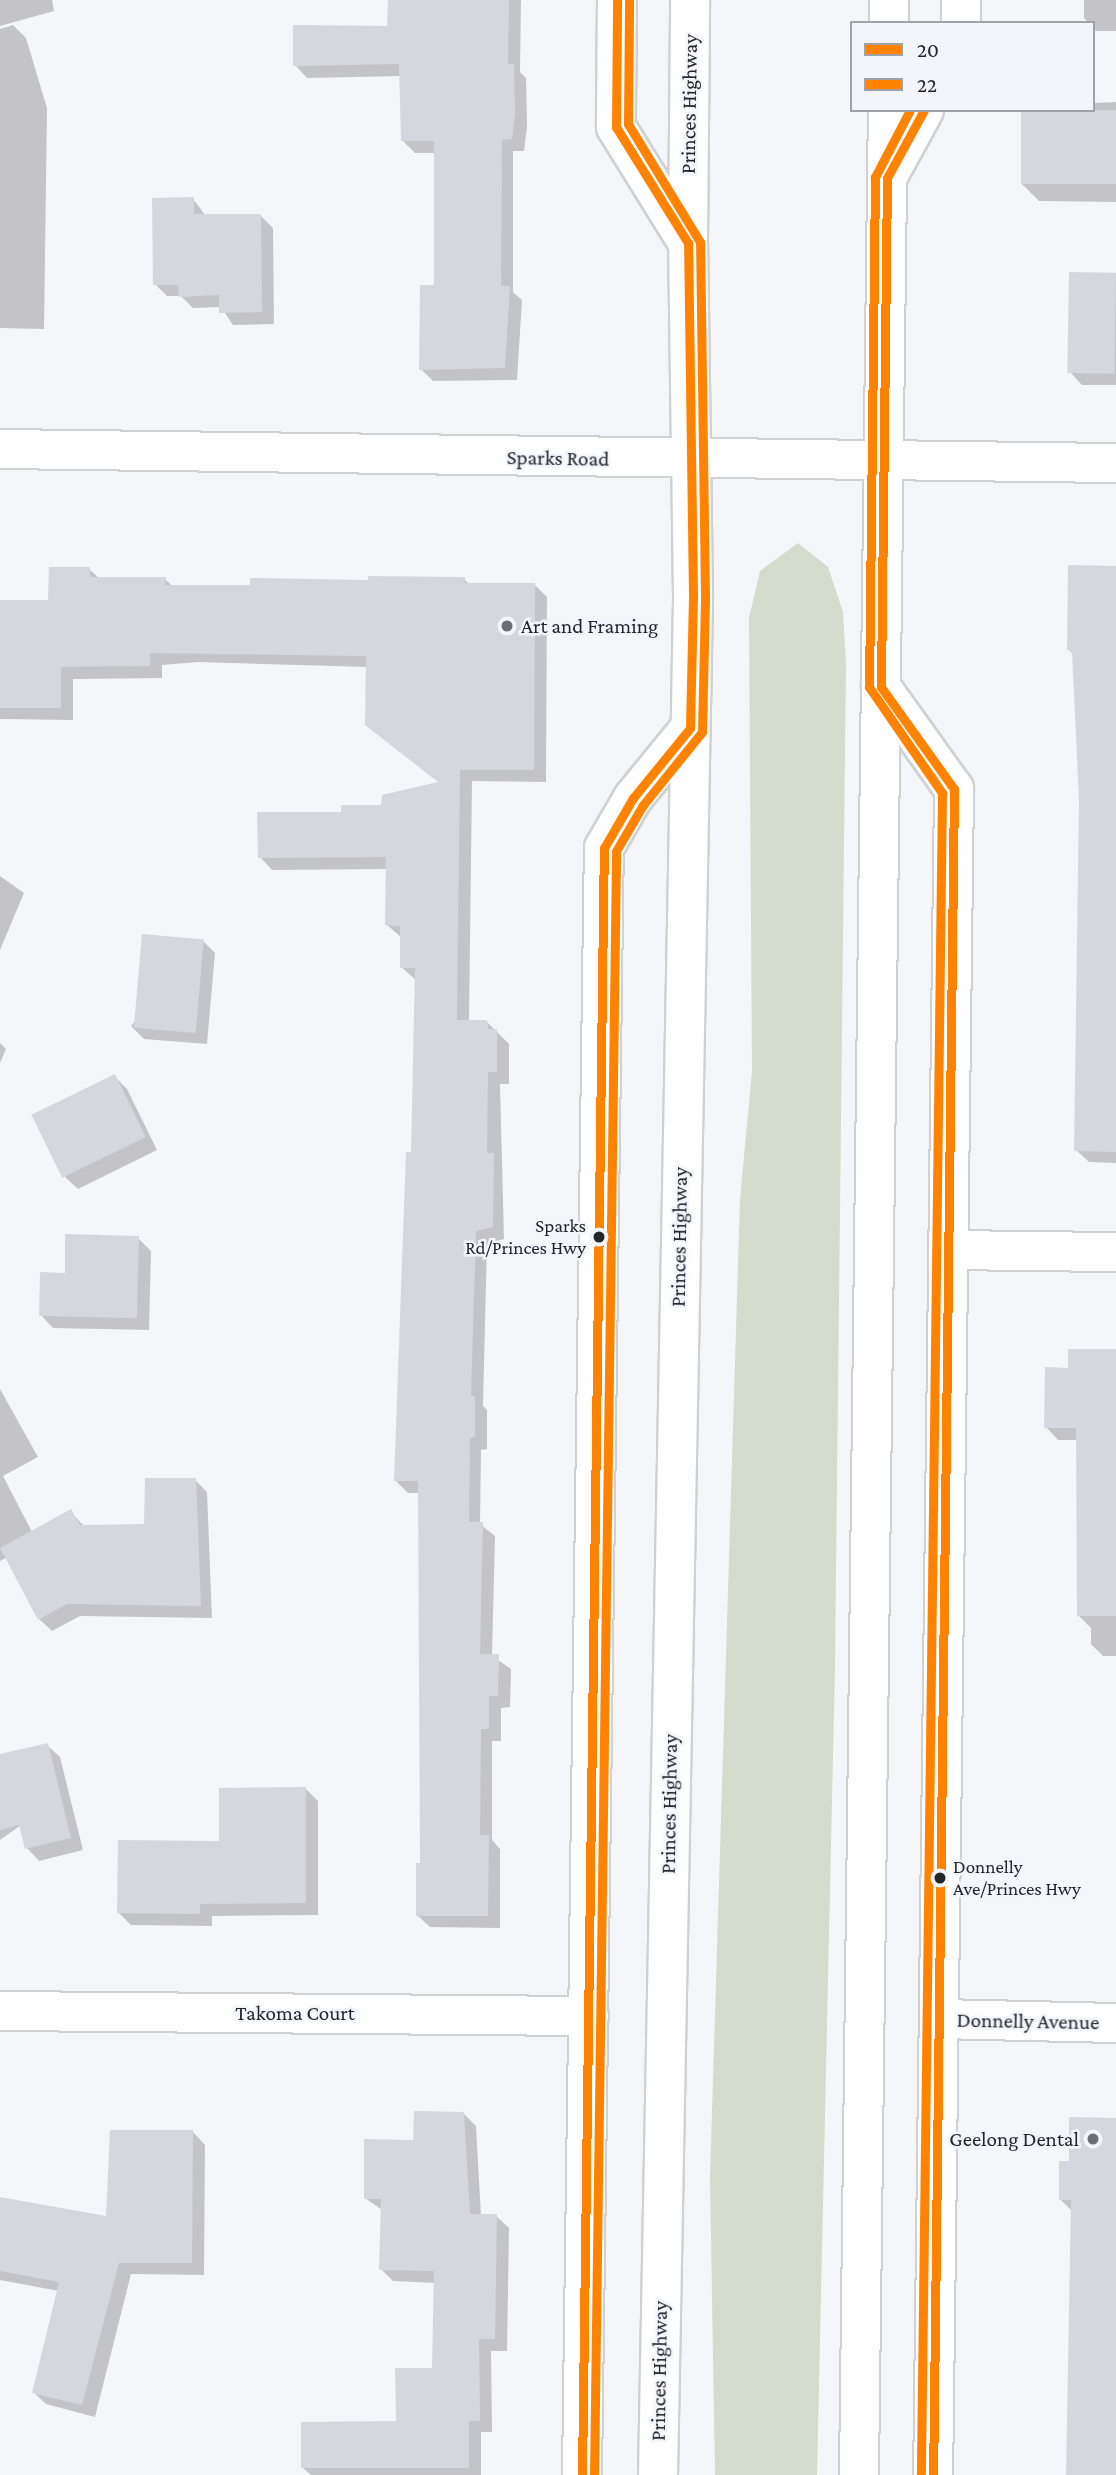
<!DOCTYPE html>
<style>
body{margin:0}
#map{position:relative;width:1116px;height:2475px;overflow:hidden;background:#f5f6fa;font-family:"Crimson Pro",serif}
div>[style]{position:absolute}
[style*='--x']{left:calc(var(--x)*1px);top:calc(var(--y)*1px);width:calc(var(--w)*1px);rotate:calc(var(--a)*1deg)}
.green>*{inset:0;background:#d4dccd}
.shadow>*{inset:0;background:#0003}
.building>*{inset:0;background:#d5d7df;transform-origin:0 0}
.roads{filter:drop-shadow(2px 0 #d0d1d3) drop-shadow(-2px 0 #d0d1d3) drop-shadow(0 2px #d0d1d3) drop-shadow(0 -2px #d0d1d3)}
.minor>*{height:38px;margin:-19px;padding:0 19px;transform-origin:19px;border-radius:19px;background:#fefefe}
.tertiary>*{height:38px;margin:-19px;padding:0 19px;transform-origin:19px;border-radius:19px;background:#fefefe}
.trunk>*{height:38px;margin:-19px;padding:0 19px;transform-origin:19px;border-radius:19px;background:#fefefe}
.bus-1>*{height:9px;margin:-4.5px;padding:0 4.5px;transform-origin:4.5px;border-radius:4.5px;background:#ff8200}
.bus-2>*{height:9px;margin:-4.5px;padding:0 4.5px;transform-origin:4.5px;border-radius:4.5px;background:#ff8200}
.dots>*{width:19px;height:19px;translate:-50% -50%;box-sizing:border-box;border:4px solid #f3f5fc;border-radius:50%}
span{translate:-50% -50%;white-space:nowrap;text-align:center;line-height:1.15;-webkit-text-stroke:5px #f3f5fc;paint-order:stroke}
.bus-label{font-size:19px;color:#242527}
.right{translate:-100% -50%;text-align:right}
.left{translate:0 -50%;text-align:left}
.street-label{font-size:21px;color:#242527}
.poi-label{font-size:21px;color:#242527}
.legend{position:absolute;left:850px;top:21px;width:245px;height:91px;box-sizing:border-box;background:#f3f5fc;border:2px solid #a0a2a7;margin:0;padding:9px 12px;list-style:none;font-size:21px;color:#242527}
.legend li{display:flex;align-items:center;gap:14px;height:35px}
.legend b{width:35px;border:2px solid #a0a2a7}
</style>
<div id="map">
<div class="green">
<div style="clip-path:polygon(798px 543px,828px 567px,843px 612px,846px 664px,835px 1666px,817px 2475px,715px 2475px,710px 2177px,740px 1199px,752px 1071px,749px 618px,760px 571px)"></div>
</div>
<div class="shadow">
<div style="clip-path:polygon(0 0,52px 0,54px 11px,0 26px)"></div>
<div style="clip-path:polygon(389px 0,521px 0,520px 72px,526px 78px,527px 127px,524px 151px,513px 151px,513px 292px,522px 300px,517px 380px,433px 381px,421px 369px,435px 287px,436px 153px,415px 153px,403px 141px,401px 76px,307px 78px,295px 65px,389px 27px)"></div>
<div style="clip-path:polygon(1084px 0,1116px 0,1116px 31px,1096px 31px,1084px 18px)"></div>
<div style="clip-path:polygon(13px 25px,26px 38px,47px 108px,44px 329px,0 328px,0 29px)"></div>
<div style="clip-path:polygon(1116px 102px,1116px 202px,1039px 201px,1021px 183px,1093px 110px,1093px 103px)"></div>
<div style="clip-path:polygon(193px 199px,206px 216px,260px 215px,273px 228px,274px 324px,233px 325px,221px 307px,193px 308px,181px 296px,167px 296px,155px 284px)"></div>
<div style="clip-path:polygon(1116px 274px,1116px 385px,1082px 385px,1070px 372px)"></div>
<div style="clip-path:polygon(1116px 567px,1116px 1163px,1089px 1162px,1076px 1150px,1080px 801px,1074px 655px,1069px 650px)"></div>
<div style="clip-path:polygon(89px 569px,100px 579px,165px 579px,173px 587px,464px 579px,470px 585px,535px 585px,547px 597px,546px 782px,472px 781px,469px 1022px,487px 1022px,509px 1044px,509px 1084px,500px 1084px,504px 1239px,487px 1244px,483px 1406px,487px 1410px,487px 1449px,481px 1450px,480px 1524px,495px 1536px,492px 1656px,511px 1669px,510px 1707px,501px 1708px,501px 1741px,492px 1741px,492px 1840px,500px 1849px,500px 1928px,430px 1927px,417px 1915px,422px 1865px,420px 1493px,408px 1493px,396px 1481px,413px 1154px,416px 980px,401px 967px,401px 937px,387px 925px,387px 869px,272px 870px,260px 857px,343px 813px,383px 807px,446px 786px,367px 724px,368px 667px,198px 662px,162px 665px,162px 678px,73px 679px,73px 720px,0 719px,0 602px,50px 602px)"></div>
<div style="clip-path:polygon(0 876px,24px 893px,0 950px)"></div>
<div style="clip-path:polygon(203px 941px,215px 953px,207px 1044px,144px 1039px,131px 1026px)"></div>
<div style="clip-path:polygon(0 1043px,6px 1049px,0 1063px)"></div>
<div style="clip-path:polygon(114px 1076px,127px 1089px,157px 1150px,78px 1189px,65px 1177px)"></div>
<div style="clip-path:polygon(138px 1238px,151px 1251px,149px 1330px,53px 1328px,41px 1315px,66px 1274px)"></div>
<div style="clip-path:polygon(1116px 1351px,1116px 1656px,1103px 1656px,1091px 1644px,1091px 1628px,1078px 1615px,1078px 1440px,1058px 1440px,1046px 1427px,1069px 1369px)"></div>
<div style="clip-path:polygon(0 1389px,38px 1457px,3px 1476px,32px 1532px,70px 1511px,84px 1526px,146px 1526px,195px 1480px,207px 1492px,212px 1618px,80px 1616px,52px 1631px,39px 1619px,6px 1558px,0 1561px)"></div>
<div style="clip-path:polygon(47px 1745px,60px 1757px,83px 1850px,39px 1861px,27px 1848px,21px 1825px,0 1840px,0 1756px)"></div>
<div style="clip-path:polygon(306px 1789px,318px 1801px,318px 1915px,212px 1916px,212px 1926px,131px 1925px,118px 1912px)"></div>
<div style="clip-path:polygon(464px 2114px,476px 2126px,481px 2216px,496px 2216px,509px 2228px,507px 2351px,491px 2351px,492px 2432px,481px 2432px,481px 2475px,311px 2475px,303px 2468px,397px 2423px,434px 2370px,436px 2283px,393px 2281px,381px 2269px,382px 2210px,365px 2198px,415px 2142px)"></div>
<div style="clip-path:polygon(1116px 2120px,1116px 2475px,1068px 2475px,1072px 2211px,1060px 2199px,1071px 2162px)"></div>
<div style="clip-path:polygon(193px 2132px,205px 2145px,204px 2275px,131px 2274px,95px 2417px,46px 2404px,33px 2392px,59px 2291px,0 2280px,0 2199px,107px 2218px)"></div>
</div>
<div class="building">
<div style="clip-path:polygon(388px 0,509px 0,508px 64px,514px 64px,515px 114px,512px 139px,502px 140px,501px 286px,510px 286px,505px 368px,419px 370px,420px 285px,434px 285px,434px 141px,401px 141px,399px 64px,293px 66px,293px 25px,387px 26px)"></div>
<div style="left:1021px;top:110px;width:95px;height:74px"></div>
<div style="clip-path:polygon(194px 197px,194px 214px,261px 214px,262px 312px,219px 313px,219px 295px,179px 297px,178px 285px,153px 285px,152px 198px)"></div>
<div style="left:1069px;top:272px;width:47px;height:101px;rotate:1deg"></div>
<div style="clip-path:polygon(1068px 565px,1116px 566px,1116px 1152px,1074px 1151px,1079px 801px,1072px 651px,1067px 650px)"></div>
<div style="clip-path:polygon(49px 567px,90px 567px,90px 577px,166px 577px,165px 585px,250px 585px,250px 578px,368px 580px,368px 576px,465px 577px,465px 583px,535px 583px,534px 770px,460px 770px,457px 1020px,487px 1020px,488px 1029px,497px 1029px,497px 1072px,488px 1072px,487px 1153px,494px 1153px,493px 1227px,476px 1231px,471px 1396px,475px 1396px,475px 1437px,470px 1438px,469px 1522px,483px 1522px,480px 1654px,499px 1654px,498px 1696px,489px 1696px,489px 1729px,481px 1729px,480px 1835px,489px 1835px,488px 1916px,416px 1916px,416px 1863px,420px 1863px,418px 1481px,394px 1481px,406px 1152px,411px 1152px,415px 968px,400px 968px,400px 926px,385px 925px,386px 857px,258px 858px,257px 812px,341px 812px,341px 805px,381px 805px,382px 795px,438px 782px,365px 725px,366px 656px,150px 653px,150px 666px,61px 667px,61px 708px,0 708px,0 600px,48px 600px)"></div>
<div style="left:142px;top:934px;width:62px;height:94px;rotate:5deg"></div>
<div style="left:115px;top:1074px;width:70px;height:93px;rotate:64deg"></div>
<div style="clip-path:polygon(65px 1234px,139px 1236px,137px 1318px,39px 1316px,40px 1272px,65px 1273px)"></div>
<div style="clip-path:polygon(1068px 1349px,1116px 1349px,1116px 1616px,1077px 1616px,1076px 1428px,1044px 1428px,1045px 1367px,1068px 1368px)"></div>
<div style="clip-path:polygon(145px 1478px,196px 1478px,201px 1606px,67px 1604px,38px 1620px,0 1548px,71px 1509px,80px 1525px,144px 1524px)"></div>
<div style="clip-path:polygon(48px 1743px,71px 1838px,25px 1849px,19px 1825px,0 1830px,0 1754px)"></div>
<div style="clip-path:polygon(306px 1787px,306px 1903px,200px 1904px,200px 1914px,117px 1913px,118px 1840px,219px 1841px,219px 1788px)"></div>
<div style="clip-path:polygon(414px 2111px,464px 2112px,470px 2214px,497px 2214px,495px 2339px,479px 2339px,480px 2421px,469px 2421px,469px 2468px,301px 2468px,301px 2422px,396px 2421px,395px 2368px,432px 2368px,434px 2271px,379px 2270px,381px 2199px,364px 2199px,364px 2139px,413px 2140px)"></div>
<div style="clip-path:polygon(1069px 2117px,1116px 2118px,1116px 2475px,1066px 2475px,1071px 2200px,1059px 2200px,1059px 2161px,1069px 2161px)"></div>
<div style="clip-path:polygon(110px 2130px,193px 2130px,192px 2263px,119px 2263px,82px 2405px,32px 2393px,59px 2282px,0 2271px,0 2197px,106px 2216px)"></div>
</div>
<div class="roads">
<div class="minor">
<div style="--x:617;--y:0;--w:127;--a:90.5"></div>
<div style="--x:616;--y:127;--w:137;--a:58.2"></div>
<div style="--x:961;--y:23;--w:23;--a:-90"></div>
<div style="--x:887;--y:178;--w:77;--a:-61.4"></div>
<div style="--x:881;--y:687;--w:125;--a:54.4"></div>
<div style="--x:954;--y:789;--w:1686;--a:90.71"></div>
<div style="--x:948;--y:1250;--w:168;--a:0.7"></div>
<div style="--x:0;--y:2011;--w:589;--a:0.49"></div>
<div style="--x:939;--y:2019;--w:177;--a:1.3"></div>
<div style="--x:582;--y:2475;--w:1627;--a:-89.23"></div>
<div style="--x:604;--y:848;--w:58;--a:-59.9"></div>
<div style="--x:633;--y:798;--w:90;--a:-50.8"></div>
</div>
<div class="tertiary">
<div style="--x:0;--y:449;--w:1116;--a:0.72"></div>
</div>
<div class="trunk">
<div style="--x:889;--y:23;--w:23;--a:-90"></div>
<div style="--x:658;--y:2475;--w:1880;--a:-88.93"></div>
<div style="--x:693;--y:595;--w:352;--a:-90.8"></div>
<div style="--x:688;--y:243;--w:243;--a:-89.5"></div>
<div style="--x:859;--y:2475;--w:2365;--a:-89.3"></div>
</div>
</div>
<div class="bus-1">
<div style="--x:924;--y:110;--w:77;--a:118.6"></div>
<div style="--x:887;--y:178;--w:509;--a:90.68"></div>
<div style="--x:881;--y:687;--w:125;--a:54.4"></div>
<div style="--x:954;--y:789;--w:1686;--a:90.71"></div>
<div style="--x:582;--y:2475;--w:1627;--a:-89.23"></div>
<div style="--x:604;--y:848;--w:58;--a:-59.9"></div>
<div style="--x:633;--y:798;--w:90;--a:-50.8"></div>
<div style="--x:690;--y:728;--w:133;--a:-88.7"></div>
<div style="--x:693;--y:595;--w:352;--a:-90.8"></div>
<div style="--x:688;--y:243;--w:137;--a:-121.8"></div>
<div style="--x:616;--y:127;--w:127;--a:-89.5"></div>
</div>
<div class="bus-2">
<div style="--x:910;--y:110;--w:76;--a:117.6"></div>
<div style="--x:875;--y:177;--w:510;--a:90.67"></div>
<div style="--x:869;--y:687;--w:129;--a:55.4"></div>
<div style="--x:942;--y:793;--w:1682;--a:90.72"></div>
<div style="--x:594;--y:2475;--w:1624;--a:-89.22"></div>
<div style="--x:616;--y:851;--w:53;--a:-59.6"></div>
<div style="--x:643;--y:805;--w:94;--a:-51.1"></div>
<div style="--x:702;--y:732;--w:137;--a:-88.7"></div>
<div style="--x:705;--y:595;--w:353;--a:-90.8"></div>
<div style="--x:700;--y:242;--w:138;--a:-121.4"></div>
<div style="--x:628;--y:124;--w:124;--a:-89.5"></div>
</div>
<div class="dots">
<div style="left:507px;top:626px;background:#6d6e71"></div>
<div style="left:599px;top:1237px;background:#242527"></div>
<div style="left:940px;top:1878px;background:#242527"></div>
<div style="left:1093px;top:2139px;background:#6d6e71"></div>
</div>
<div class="bus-label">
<span class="right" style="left:586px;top:1237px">Sparks<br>Rd/Princes Hwy</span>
<span class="left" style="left:953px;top:1878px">Donnelly<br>Ave/Princes Hwy</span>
</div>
<div class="street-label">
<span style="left:689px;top:104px;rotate:-89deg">Princes Highway</span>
<span style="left:558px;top:458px;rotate:1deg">Sparks Road</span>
<span style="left:679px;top:1237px;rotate:-89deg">Princes Highway</span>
<span style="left:669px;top:1804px;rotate:-89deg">Princes Highway</span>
<span style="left:295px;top:2013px">Takoma Court</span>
<span style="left:1028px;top:2021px;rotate:1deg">Donnelly Avenue</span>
<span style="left:659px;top:2371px;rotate:-89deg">Princes Highway</span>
</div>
<div class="poi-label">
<span class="left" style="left:521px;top:626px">Art and Framing</span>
<span class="right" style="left:1079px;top:2139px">Geelong Dental</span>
</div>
<ul class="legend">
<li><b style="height:9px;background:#ff8200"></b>20</li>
<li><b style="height:9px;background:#ff8200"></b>22</li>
</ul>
</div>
